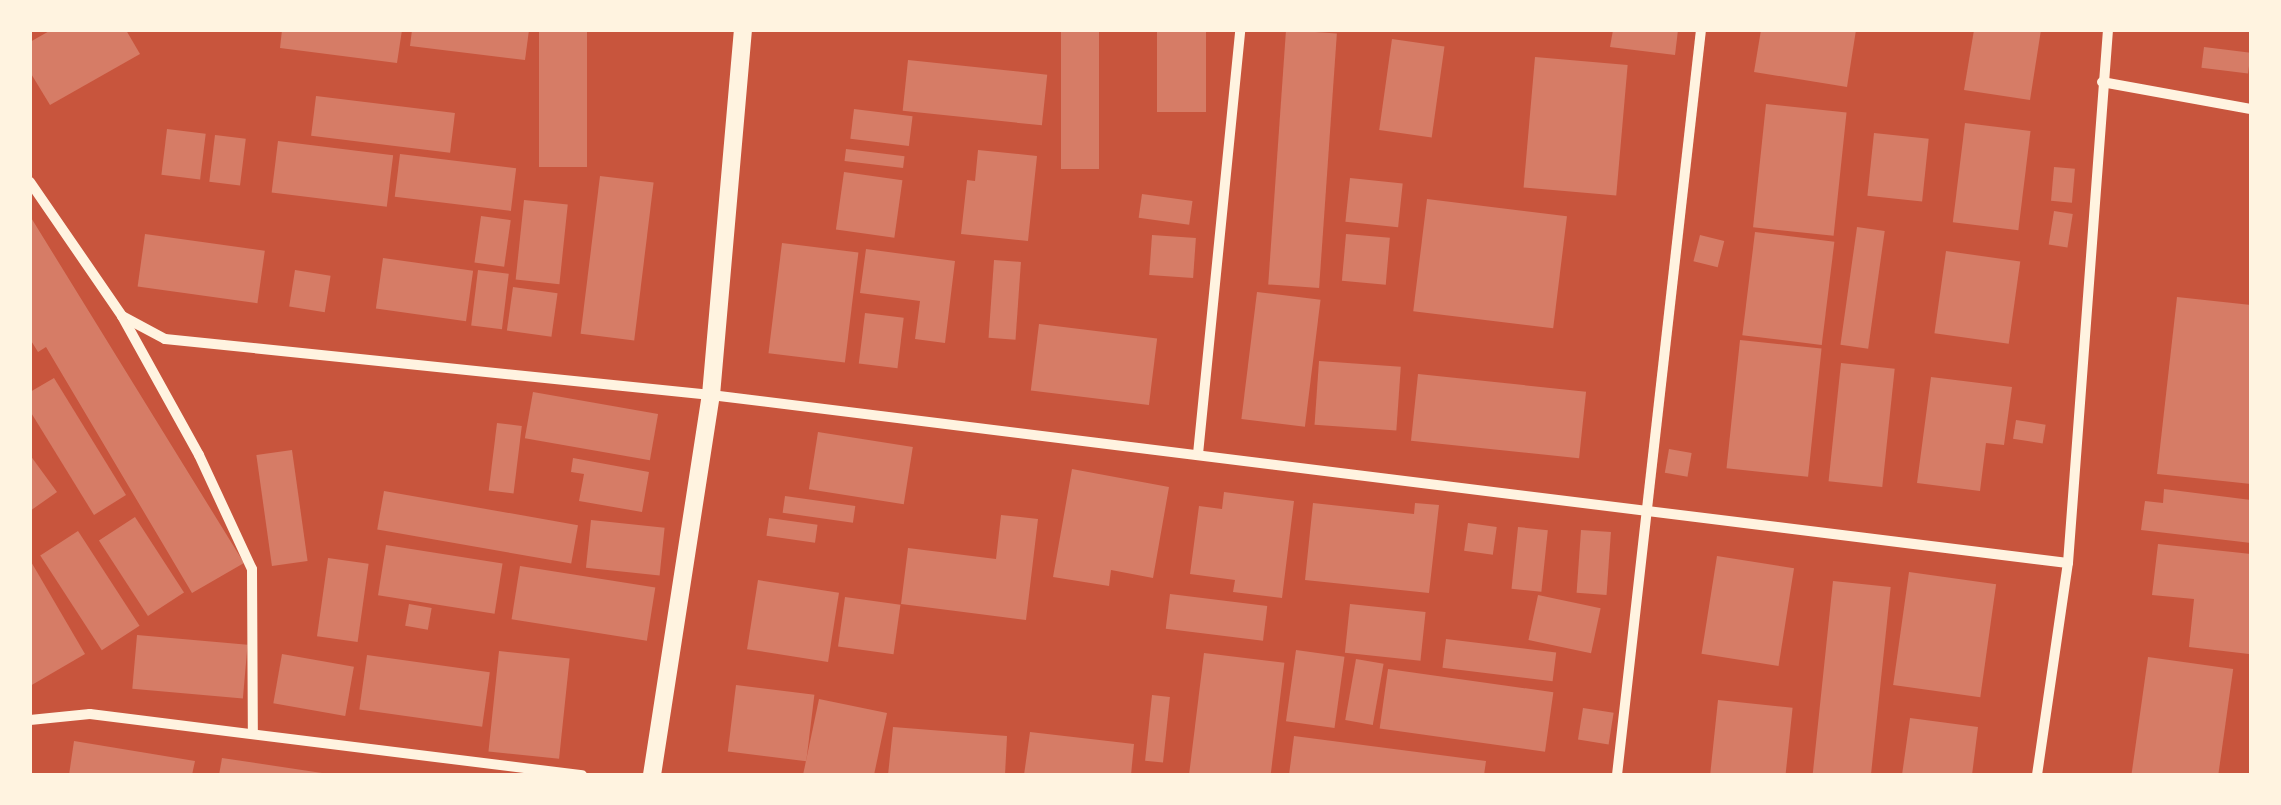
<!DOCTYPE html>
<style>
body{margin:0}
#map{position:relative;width:2281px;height:805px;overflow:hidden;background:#c8553d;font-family:Poppins,sans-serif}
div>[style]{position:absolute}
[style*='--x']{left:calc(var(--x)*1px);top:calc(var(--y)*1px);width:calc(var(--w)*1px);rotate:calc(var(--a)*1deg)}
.building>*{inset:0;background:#d67c66;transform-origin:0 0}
.minor>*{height:10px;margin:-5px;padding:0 5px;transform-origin:5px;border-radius:5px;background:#fff3e0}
.tertiary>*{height:18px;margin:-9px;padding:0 9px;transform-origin:9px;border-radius:9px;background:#fff3e0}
span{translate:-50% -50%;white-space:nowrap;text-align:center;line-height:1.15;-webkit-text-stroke:9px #fff3e0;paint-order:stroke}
.frame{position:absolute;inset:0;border:32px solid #fff3e0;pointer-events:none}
</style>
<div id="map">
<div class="building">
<div style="clip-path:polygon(51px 30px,126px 30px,140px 54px,50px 105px,30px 72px,30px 42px)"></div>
<div style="clip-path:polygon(282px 30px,402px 30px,397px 63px,280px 48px)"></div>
<div style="clip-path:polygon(412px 30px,529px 30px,525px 60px,410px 46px)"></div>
<div style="left:539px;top:30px;width:48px;height:137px"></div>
<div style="left:1061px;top:30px;width:38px;height:139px"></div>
<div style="left:1157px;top:30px;width:49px;height:82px"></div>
<div style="left:1286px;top:30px;width:51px;height:255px;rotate:4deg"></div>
<div style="clip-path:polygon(1613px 30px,1678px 30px,1675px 55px,1610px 47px)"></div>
<div style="clip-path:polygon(1761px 30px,1856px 30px,1847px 87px,1754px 72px)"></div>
<div style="clip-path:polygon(1974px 30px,2041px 30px,2030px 100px,1964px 90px)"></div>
<div style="left:1392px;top:39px;width:53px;height:92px;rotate:8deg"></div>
<div style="left:2204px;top:47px;width:47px;height:21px;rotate:7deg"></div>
<div style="left:1535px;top:57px;width:93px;height:131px;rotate:5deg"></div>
<div style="left:908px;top:60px;width:140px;height:51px;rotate:6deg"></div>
<div style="left:316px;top:96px;width:140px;height:40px;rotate:7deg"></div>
<div style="left:1766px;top:104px;width:81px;height:124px;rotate:6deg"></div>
<div style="left:854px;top:109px;width:59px;height:30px;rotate:7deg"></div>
<div style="left:1965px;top:123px;width:66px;height:100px;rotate:7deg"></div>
<div style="left:167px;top:129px;width:39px;height:46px;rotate:7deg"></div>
<div style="left:1874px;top:133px;width:55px;height:63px;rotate:6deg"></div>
<div style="left:215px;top:135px;width:31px;height:47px;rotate:7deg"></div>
<div style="left:278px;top:141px;width:116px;height:52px;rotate:7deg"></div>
<div style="left:846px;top:149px;width:59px;height:12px;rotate:7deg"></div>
<div style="clip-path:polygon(978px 150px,1037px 156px,1028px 241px,961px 234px,967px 180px,975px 181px)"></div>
<div style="left:400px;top:154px;width:117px;height:43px;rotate:7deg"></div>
<div style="left:2054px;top:167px;width:21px;height:34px;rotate:5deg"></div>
<div style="left:844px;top:172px;width:59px;height:58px;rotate:8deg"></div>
<div style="left:600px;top:176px;width:54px;height:159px;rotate:7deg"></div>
<div style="left:1350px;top:178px;width:53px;height:44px;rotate:6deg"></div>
<div style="left:1142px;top:194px;width:51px;height:24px;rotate:8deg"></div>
<div style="left:1427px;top:199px;width:141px;height:113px;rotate:7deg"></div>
<div style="left:524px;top:200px;width:44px;height:80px;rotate:6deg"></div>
<div style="left:2054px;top:211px;width:19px;height:34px;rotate:9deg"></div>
<div style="clip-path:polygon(30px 216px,244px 563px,192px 593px,46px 347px,38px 352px,30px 339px)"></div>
<div style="left:481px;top:216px;width:30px;height:47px;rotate:8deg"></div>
<div style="left:1857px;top:227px;width:28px;height:119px;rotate:8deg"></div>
<div style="left:1755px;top:232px;width:80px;height:104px;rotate:7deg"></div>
<div style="left:145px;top:234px;width:121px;height:53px;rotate:8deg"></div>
<div style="left:1346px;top:234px;width:44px;height:47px;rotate:5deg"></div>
<div style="left:1152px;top:235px;width:44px;height:40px;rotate:4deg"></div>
<div style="left:1700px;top:235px;width:25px;height:27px;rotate:14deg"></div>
<div style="left:782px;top:243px;width:77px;height:111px;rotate:7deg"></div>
<div style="clip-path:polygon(866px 249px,955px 261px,945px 343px,915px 339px,920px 301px,860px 293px)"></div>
<div style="left:1946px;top:251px;width:75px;height:83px;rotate:8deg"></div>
<div style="left:383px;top:258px;width:91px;height:51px;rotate:8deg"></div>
<div style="left:994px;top:260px;width:27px;height:78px;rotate:4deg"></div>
<div style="left:295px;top:270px;width:36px;height:37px;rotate:9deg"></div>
<div style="left:478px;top:270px;width:31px;height:56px;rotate:7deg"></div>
<div style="left:513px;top:287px;width:45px;height:44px;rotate:8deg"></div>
<div style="left:1257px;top:292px;width:64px;height:128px;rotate:7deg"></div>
<div style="clip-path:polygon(2177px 297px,2251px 305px,2251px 484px,2157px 474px)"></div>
<div style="left:865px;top:313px;width:39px;height:51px;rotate:7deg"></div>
<div style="left:1039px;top:324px;width:119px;height:67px;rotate:7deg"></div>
<div style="left:1740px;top:340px;width:82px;height:129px;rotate:6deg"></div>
<div style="left:1319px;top:361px;width:82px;height:64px;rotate:4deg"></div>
<div style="left:1841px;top:363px;width:54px;height:119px;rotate:6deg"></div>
<div style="left:1418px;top:374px;width:169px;height:67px;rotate:6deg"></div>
<div style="clip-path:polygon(1931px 377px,2012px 387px,2004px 445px,1986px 443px,1980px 491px,1917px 483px)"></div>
<div style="clip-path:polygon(54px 378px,126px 495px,94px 515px,30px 411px,30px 392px)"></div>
<div style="left:533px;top:392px;width:127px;height:47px;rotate:10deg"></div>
<div style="left:2016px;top:420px;width:30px;height:19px;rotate:9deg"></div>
<div style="left:497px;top:423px;width:25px;height:68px;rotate:7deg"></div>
<div style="left:818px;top:432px;width:96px;height:58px;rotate:9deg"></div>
<div style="left:1669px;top:449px;width:23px;height:24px;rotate:10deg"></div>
<div style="left:292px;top:450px;width:112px;height:36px;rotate:82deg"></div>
<div style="clip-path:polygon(30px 455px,57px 492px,30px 511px)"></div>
<div style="clip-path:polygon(573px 458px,649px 472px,642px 512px,579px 501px,584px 474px,571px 472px)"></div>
<div style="clip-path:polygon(1072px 469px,1169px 487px,1153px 578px,1111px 570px,1109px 586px,1053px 577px)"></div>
<div style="clip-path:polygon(2164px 489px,2251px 500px,2251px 543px,2141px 530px,2145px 501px,2163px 503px)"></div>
<div style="left:384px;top:491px;width:197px;height:39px;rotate:10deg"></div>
<div style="clip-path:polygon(1224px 492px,1294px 501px,1282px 598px,1233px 592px,1235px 580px,1190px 574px,1199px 506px,1222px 509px)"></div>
<div style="left:785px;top:496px;width:71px;height:17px;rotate:8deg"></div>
<div style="clip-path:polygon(1313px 503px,1414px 514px,1415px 503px,1439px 505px,1429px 593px,1305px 580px)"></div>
<div style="clip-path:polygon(1001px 515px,1038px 519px,1026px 620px,901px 604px,908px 548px,996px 559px)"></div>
<div style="left:135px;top:517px;width:90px;height:43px;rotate:57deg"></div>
<div style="left:769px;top:518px;width:49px;height:18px;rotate:8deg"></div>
<div style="left:591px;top:520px;width:74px;height:48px;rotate:6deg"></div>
<div style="left:1468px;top:523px;width:29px;height:28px;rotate:8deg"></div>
<div style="left:1518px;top:527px;width:30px;height:62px;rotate:6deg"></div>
<div style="left:1581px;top:530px;width:30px;height:63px;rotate:4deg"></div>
<div style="left:78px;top:531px;width:113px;height:45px;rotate:57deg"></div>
<div style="clip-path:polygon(2158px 544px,2251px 554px,2249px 654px,2189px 647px,2194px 599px,2152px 595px)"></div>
<div style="left:386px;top:545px;width:118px;height:51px;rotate:9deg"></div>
<div style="left:1717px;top:556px;width:78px;height:99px;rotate:9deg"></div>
<div style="left:328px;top:558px;width:41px;height:79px;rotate:8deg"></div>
<div style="clip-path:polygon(30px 560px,85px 654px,30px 686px)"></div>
<div style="left:520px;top:566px;width:137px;height:54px;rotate:9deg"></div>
<div style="left:1909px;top:572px;width:88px;height:114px;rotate:8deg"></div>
<div style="left:758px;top:580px;width:82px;height:70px;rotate:9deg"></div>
<div style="left:1833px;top:581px;width:58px;height:195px;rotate:6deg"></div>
<div style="left:1170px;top:594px;width:98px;height:35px;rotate:7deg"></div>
<div style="left:1538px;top:595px;width:64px;height:46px;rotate:12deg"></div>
<div style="left:845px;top:597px;width:56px;height:50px;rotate:8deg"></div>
<div style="left:409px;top:604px;width:23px;height:22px;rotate:10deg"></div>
<div style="left:1350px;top:604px;width:76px;height:49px;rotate:6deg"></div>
<div style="left:137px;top:635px;width:111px;height:54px;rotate:5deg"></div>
<div style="left:1446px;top:639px;width:111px;height:29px;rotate:7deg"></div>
<div style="left:1296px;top:650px;width:49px;height:72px;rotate:8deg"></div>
<div style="left:499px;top:651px;width:71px;height:101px;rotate:6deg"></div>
<div style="left:1204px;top:653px;width:81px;height:123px;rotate:7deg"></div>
<div style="left:282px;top:654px;width:73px;height:50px;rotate:10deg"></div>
<div style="left:367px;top:655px;width:124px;height:55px;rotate:8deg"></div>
<div style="left:2148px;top:657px;width:86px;height:119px;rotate:8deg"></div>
<div style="left:1356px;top:659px;width:28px;height:62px;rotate:10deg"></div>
<div style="left:1388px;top:669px;width:167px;height:60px;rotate:8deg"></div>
<div style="left:736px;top:685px;width:79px;height:67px;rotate:7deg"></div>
<div style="left:1152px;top:695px;width:18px;height:66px;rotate:6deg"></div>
<div style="clip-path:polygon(819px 699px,887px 713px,874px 775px,803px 775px)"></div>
<div style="left:1718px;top:700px;width:75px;height:76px;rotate:6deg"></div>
<div style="left:1583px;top:708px;width:31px;height:32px;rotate:9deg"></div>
<div style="clip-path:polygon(1910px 718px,1978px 727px,1972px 775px,1902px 775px)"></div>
<div style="clip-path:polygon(893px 727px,1007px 736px,1005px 775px,888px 775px)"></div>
<div style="clip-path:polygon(1030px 732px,1134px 744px,1131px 775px,1024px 775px)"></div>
<div style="clip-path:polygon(1294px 736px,1486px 761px,1484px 775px,1289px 775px)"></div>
<div style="clip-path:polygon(74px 741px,195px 761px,192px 775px,69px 775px)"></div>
<div style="clip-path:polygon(222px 758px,322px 773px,321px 775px,219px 775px)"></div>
</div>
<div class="minor">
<div style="--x:2102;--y:82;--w:151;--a:10.3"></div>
<div style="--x:30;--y:182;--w:163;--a:55.5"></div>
<div style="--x:122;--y:316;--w:159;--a:61"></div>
<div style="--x:199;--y:455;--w:126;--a:65.1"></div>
<div style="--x:252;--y:569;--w:165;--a:89.7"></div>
<div style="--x:122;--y:316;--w:49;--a:28.1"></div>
<div style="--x:165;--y:339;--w:549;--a:5.86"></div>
<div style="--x:711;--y:395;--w:1367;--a:7.06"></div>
<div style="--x:1198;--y:454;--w:426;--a:-84.3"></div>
<div style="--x:30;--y:720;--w:60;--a:-5.7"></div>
<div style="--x:90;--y:714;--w:496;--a:7.1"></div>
<div style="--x:1617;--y:775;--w:750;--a:-83.57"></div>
<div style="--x:2037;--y:775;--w:214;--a:-81.7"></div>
<div style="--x:2068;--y:563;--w:534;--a:-85.71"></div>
</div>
<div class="tertiary">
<div style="--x:652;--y:775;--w:385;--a:-81.2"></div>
<div style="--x:711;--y:395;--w:366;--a:-85"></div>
</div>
<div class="frame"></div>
</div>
